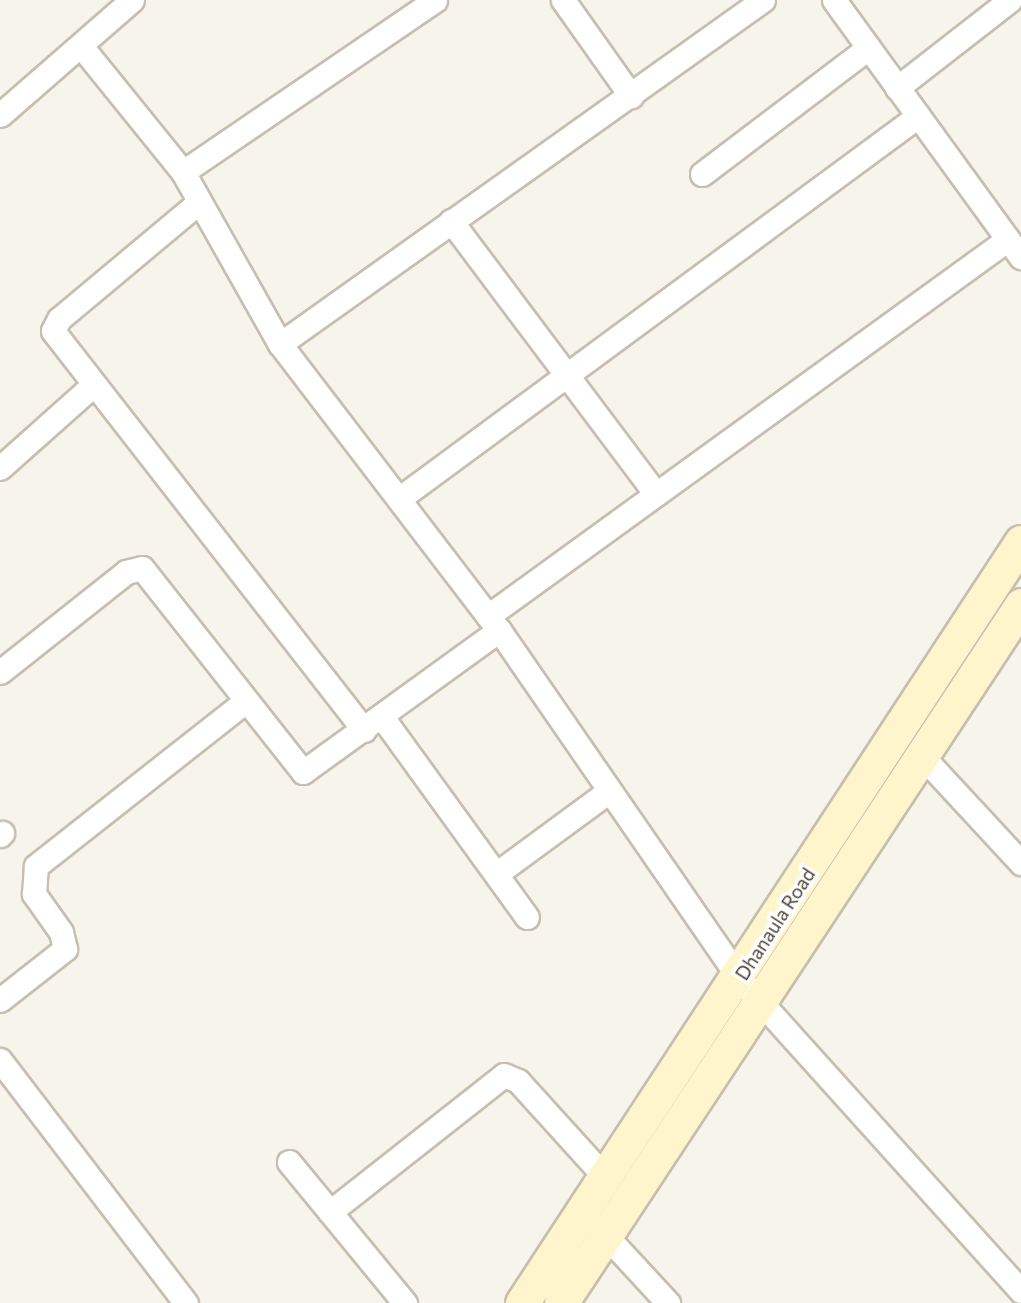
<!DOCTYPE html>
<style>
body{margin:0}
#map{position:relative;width:1021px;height:1303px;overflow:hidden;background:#f7f4eb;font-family:Commissioner,sans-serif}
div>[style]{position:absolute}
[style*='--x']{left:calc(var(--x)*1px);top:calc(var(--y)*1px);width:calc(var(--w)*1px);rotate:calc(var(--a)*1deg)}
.roads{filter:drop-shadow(2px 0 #c6bfaf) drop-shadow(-2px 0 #c6bfaf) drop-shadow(0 2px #c6bfaf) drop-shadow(0 -2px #c6bfaf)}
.street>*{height:23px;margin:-11.5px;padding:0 11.5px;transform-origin:11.5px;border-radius:11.5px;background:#fff}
.secondary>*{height:33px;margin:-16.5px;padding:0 16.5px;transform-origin:16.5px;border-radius:16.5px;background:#fff5cd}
span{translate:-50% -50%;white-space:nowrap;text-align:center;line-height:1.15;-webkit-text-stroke:7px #fff;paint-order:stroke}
.street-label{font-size:19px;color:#4c4538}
</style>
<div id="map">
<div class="roads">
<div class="street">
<div style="--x:563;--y:0;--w:118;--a:54.7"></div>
<div style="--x:834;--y:0;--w:318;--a:54"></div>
<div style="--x:81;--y:46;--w:162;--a:51"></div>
<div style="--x:183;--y:172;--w:197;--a:60.6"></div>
<div style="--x:280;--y:344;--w:360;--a:52.6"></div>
<div style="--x:499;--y:630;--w:423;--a:55.4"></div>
<div style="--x:739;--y:978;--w:421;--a:48"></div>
<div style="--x:897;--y:88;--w:143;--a:-37.9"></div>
<div style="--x:0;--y:115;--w:175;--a:-41.1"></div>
<div style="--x:183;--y:172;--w:305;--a:-34.3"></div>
<div style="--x:702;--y:174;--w:208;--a:-37.2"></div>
<div style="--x:199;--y:202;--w:182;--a:140.1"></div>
<div style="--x:59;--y:319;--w:13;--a:117"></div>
<div style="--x:53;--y:331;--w:506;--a:52.07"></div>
<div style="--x:451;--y:221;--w:341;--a:53.1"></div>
<div style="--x:280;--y:344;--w:593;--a:-35.46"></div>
<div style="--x:0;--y:468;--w:123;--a:-41.7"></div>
<div style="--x:400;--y:498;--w:644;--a:-36.41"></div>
<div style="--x:488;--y:616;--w:642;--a:-35.94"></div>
<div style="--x:0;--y:672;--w:161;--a:-38.4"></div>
<div style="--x:126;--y:572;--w:16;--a:-14"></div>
<div style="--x:142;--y:568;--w:260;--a:51.7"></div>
<div style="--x:303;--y:772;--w:242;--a:-35.9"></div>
<div style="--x:382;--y:717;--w:247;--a:54.1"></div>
<div style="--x:922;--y:756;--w:146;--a:47.2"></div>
<div style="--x:0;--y:835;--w:3;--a:-45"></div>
<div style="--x:496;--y:874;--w:140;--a:-36.3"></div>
<div style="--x:0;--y:1000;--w:83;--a:-38.1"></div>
<div style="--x:65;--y:949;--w:17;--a:-103"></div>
<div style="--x:61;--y:932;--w:47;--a:-125.4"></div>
<div style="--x:34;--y:894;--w:28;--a:-86"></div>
<div style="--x:36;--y:866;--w:267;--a:-38.2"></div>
<div style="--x:0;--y:1060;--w:306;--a:52.6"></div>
<div style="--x:289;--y:1162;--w:183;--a:50.6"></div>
<div style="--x:330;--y:1212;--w:221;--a:-38.2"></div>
<div style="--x:504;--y:1075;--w:15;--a:23"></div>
<div style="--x:518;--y:1081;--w:131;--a:47.8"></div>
<div style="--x:597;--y:1226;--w:105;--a:47.3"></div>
</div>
<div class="secondary">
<div style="--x:522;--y:1303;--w:910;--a:-56.75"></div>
<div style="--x:561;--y:1303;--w:836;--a:-56.61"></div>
</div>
</div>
<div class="street-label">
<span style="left:775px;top:924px;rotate:-57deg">Dhanaula Road</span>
</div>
</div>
